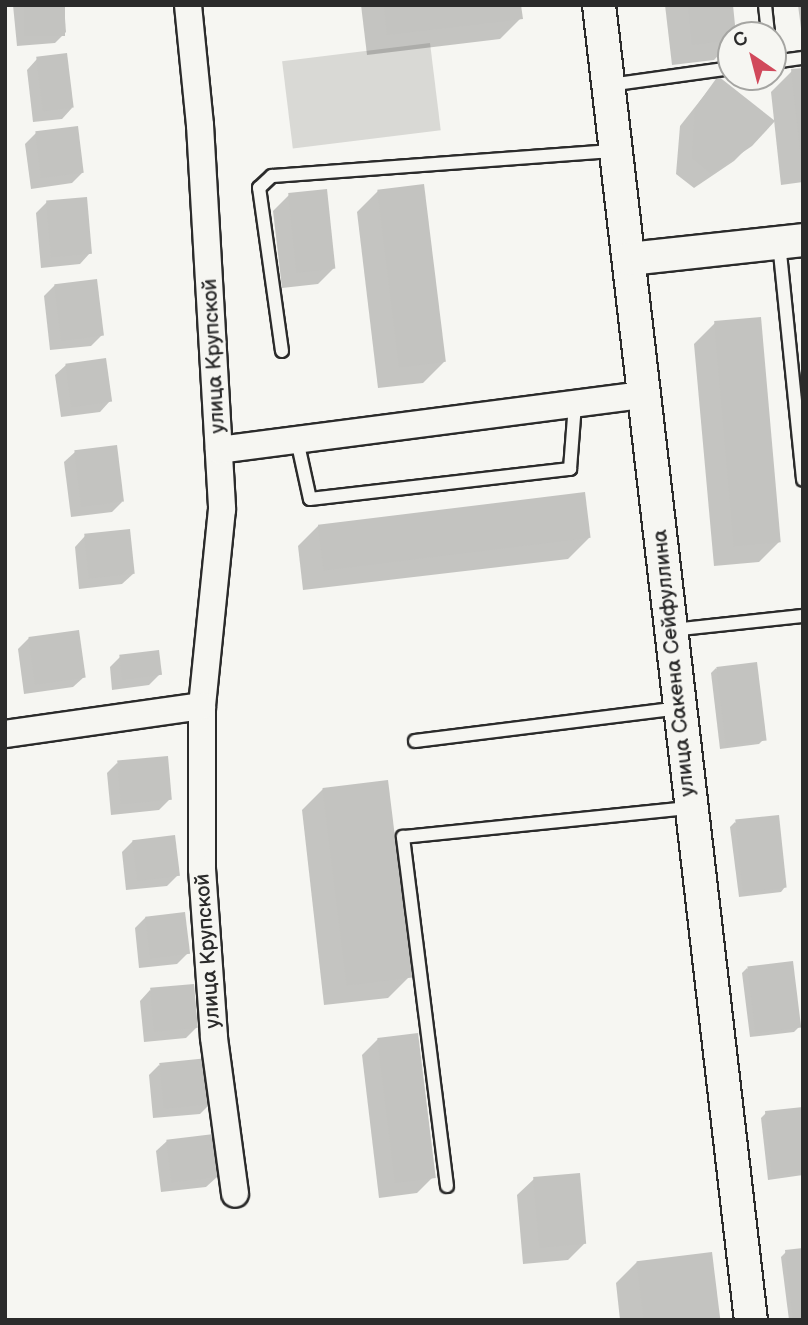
<!DOCTYPE html>
<meta charset="utf-8">
<style>
body{margin:0}
#map{position:relative;width:808px;height:1325px;overflow:hidden;background:#f6f6f2;font-family:"Balsamiq Sans",sans-serif}
div>[style]{position:absolute}
[style*='--x']{left:calc(var(--x)*1px);top:calc(var(--y)*1px);width:calc(var(--w)*1px);rotate:calc(var(--a)*1deg)}
.green>*{inset:0;background:#d9d9d5;transform-origin:0 0}
.shadow>*{inset:0;background:#0003}
.building>*{inset:0;background:#c3c3c0;transform-origin:0 0}
.roads{filter:drop-shadow(2px 0 #2b2b2b) drop-shadow(-2px 0 #2b2b2b) drop-shadow(0 2px #2b2b2b) drop-shadow(0 -2px #2b2b2b)}
.service>*{height:12px;margin:-6px;padding:0 6px;transform-origin:6px;border-radius:6px;background:#f6f6f2}
.minor>*{height:26px;margin:-13px;padding:0 13px;transform-origin:13px;border-radius:13px;background:#f6f6f2}
.tertiary>*{height:32px;margin:-16px;padding:0 16px;transform-origin:16px;border-radius:16px;background:#f6f6f2}
span{translate:-50% -50%;white-space:nowrap;text-align:center;line-height:1.15;-webkit-text-stroke:5px #f6f6f2;paint-order:stroke}
.street-label{font-size:21px;color:#2b2b2b}
.frame{position:absolute;inset:0;border:7px solid #2b2b2b;pointer-events:none}
.north{position:absolute;left:717px;top:21px;width:70px;height:70px;box-sizing:border-box;background:#f6f6f2;border:2px solid #a5a5a2;border-radius:50%;rotate:325deg;font-size:19px;font-weight:700;line-height:28px;text-align:center;color:#2b2b2b}
.north::after{content:'';display:block;margin:auto;width:24px;height:32px;background:#d1495b;clip-path:polygon(50% 0,100% 100%,50% 72%,0 100%)}
</style>
<div id="map">
<div class="green">
<div style="left:430px;top:43px;width:88px;height:149px;rotate:83deg"></div>
</div>
<div class="shadow">
<div style="clip-path:polygon(13px 5px,64px 5px,66px 32px,55px 43px,17px 46px)"></div>
<div style="clip-path:polygon(361px 5px,519px 5px,521px 18px,500px 39px,367px 55px)"></div>
<div style="clip-path:polygon(665px 5px,731px 5px,731px 42px,714px 60px,672px 65px)"></div>
<div style="clip-path:polygon(798px 5px,803px 5px,803px 44px)"></div>
<div style="clip-path:polygon(37px 59px,72px 108px,62px 119px,33px 122px,27px 70px)"></div>
<div style="clip-path:polygon(803px 70px,803px 182px,781px 185px,771px 92px,792px 71px)"></div>
<div style="clip-path:polygon(718px 78px,773px 122px,734px 161px,694px 188px,676px 174px,680px 126px)"></div>
<div style="clip-path:polygon(36px 133px,83px 172px,72px 183px,31px 189px,25px 144px)"></div>
<div style="clip-path:polygon(378px 191px,444px 362px,423px 383px,378px 388px,357px 212px)"></div>
<div style="clip-path:polygon(289px 195px,335px 267px,318px 284px,282px 288px,273px 211px)"></div>
<div style="clip-path:polygon(47px 202px,90px 253px,80px 264px,41px 268px,36px 213px)"></div>
<div style="clip-path:polygon(55px 285px,102px 335px,91px 346px,50px 350px,44px 296px)"></div>
<div style="clip-path:polygon(715px 323px,780px 541px,759px 562px,714px 566px,694px 344px)"></div>
<div style="clip-path:polygon(66px 365px,110px 401px,100px 412px,61px 417px,55px 375px)"></div>
<div style="clip-path:polygon(75px 452px,122px 502px,112px 512px,71px 517px,64px 462px)"></div>
<div style="clip-path:polygon(319px 525px,589px 538px,568px 559px,303px 590px,298px 546px)"></div>
<div style="clip-path:polygon(85px 536px,133px 574px,122px 584px,79px 589px,75px 547px)"></div>
<div style="clip-path:polygon(29px 638px,84px 677px,73px 687px,24px 694px,18px 649px)"></div>
<div style="clip-path:polygon(120px 657px,160px 674px,149px 685px,112px 690px,110px 667px)"></div>
<div style="clip-path:polygon(716px 668px,764px 739px,759px 744px,720px 749px,711px 673px)"></div>
<div style="clip-path:polygon(117px 763px,170px 799px,159px 810px,111px 815px,107px 773px)"></div>
<div style="clip-path:polygon(323px 789px,409px 977px,388px 998px,324px 1005px,302px 810px)"></div>
<div style="clip-path:polygon(735px 822px,785px 887px,781px 892px,739px 897px,730px 827px)"></div>
<div style="clip-path:polygon(133px 841px,178px 875px,167px 886px,126px 890px,122px 852px)"></div>
<div style="clip-path:polygon(146px 917px,188px 953px,177px 964px,139px 968px,135px 928px)"></div>
<div style="clip-path:polygon(747px 968px,799px 1027px,794px 1032px,750px 1037px,742px 973px)"></div>
<div style="clip-path:polygon(150px 990px,197px 1027px,186px 1038px,144px 1042px,140px 1001px)"></div>
<div style="clip-path:polygon(378px 1039px,433px 1177px,417px 1193px,379px 1198px,362px 1055px)"></div>
<div style="clip-path:polygon(159px 1065px,211px 1103px,200px 1114px,153px 1118px,149px 1075px)"></div>
<div style="clip-path:polygon(803px 1108px,803px 1175px,768px 1180px,761px 1118px,766px 1113px)"></div>
<div style="clip-path:polygon(167px 1141px,217px 1177px,206px 1187px,161px 1192px,156px 1151px)"></div>
<div style="clip-path:polygon(534px 1179px,584px 1244px,568px 1260px,523px 1264px,517px 1195px)"></div>
<div style="clip-path:polygon(786px 1252px,803px 1320px,789px 1320px,781px 1257px)"></div>
<div style="clip-path:polygon(637px 1262px,718px 1320px,620px 1320px,616px 1283px)"></div>
</div>
<div class="building">
<div style="left:24px;top:5px;width:41px;height:31px"></div>
<div style="clip-path:polygon(384px 5px,521px 5px,523px 19px,387px 35px)"></div>
<div style="clip-path:polygon(688px 5px,733px 5px,736px 35px,731px 35px,731px 40px,692px 45px)"></div>
<div style="left:67px;top:53px;width:55px;height:31px;rotate:83deg"></div>
<div style="clip-path:polygon(803px 68px,803px 158px,801px 158px,791px 69px)"></div>
<div style="clip-path:polygon(718px 76px,775px 121px,752px 146px,711px 174px,692px 158px,695px 108px)"></div>
<div style="left:78px;top:126px;width:47px;height:43px;rotate:83deg"></div>
<div style="left:424px;top:184px;width:179px;height:47px;rotate:83deg"></div>
<div style="left:327px;top:189px;width:80px;height:39px;rotate:84deg"></div>
<div style="left:87px;top:197px;width:57px;height:41px;rotate:85deg"></div>
<div style="left:97px;top:279px;width:57px;height:43px;rotate:83deg"></div>
<div style="left:761px;top:317px;width:226px;height:47px;rotate:85deg"></div>
<div style="left:106px;top:358px;width:44px;height:41px;rotate:82deg"></div>
<div style="left:117px;top:445px;width:57px;height:43px;rotate:83deg"></div>
<div style="left:585px;top:492px;width:46px;height:269px;rotate:83deg"></div>
<div style="left:130px;top:529px;width:45px;height:46px;rotate:84deg"></div>
<div style="left:79px;top:630px;width:48px;height:51px;rotate:82deg"></div>
<div style="left:159px;top:650px;width:25px;height:40px;rotate:83deg"></div>
<div style="left:757px;top:662px;width:79px;height:41px;rotate:83deg"></div>
<div style="left:168px;top:756px;width:44px;height:51px;rotate:85deg"></div>
<div style="left:388px;top:780px;width:199px;height:66px;rotate:83deg"></div>
<div style="left:779px;top:815px;width:73px;height:44px;rotate:84deg"></div>
<div style="left:175px;top:835px;width:41px;height:43px;rotate:83deg"></div>
<div style="left:185px;top:912px;width:42px;height:40px;rotate:83deg"></div>
<div style="left:793px;top:961px;width:67px;height:46px;rotate:83deg"></div>
<div style="left:194px;top:984px;width:44px;height:44px;rotate:85deg"></div>
<div style="left:418px;top:1033px;width:146px;height:41px;rotate:83deg"></div>
<div style="left:208px;top:1058px;width:46px;height:49px;rotate:84deg"></div>
<div style="clip-path:polygon(803px 1107px,803px 1172px,772px 1176px,765px 1111px)"></div>
<div style="left:214px;top:1134px;width:43px;height:48px;rotate:83deg"></div>
<div style="left:580px;top:1173px;width:71px;height:47px;rotate:85deg"></div>
<div style="clip-path:polygon(803px 1248px,803px 1320px,793px 1320px,785px 1250px)"></div>
<div style="left:712px;top:1252px;width:68px;height:76px;rotate:83deg"></div>
</div>
<div class="roads">
<div class="service">
<div style="--x:765;--y:5;--w:30;--a:84"></div>
<div style="--x:773;--y:62;--w:30;--a:-8"></div>
<div style="--x:609;--y:85;--w:123;--a:-7.9"></div>
<div style="--x:779;--y:243;--w:238;--a:84.2"></div>
<div style="--x:282;--y:351;--w:165;--a:-98"></div>
<div style="--x:259;--y:188;--w:18;--a:-43"></div>
<div style="--x:272;--y:176;--w:345;--a:-4.2"></div>
<div style="--x:297;--y:440;--w:60;--a:77.6"></div>
<div style="--x:310;--y:499;--w:262;--a:-6.6"></div>
<div style="--x:570;--y:469;--w:65;--a:-85.6"></div>
<div style="--x:672;--y:630;--w:132;--a:-6.1"></div>
<div style="--x:415;--y:741;--w:267;--a:-7.1"></div>
<div style="--x:447;--y:1186;--w:352;--a:-97.2"></div>
<div style="--x:403;--y:837;--w:288;--a:-5.8"></div>
</div>
<div class="minor">
<div style="--x:188;--y:5;--w:121;--a:84.3"></div>
<div style="--x:200;--y:125;--w:385;--a:86.7"></div>
<div style="--x:222;--y:509;--w:198;--a:95.8"></div>
<div style="--x:202;--y:706;--w:163;--a:90"></div>
<div style="--x:202;--y:869;--w:169;--a:85.9"></div>
<div style="--x:214;--y:1038;--w:157;--a:82.3"></div>
<div style="--x:219;--y:450;--w:430;--a:-7.4"></div>
<div style="--x:5;--y:734;--w:199;--a:-8.1"></div>
</div>
<div class="tertiary">
<div style="--x:599;--y:5;--w:1324;--a:83.41"></div>
<div style="--x:629;--y:259;--w:175;--a:-6.2"></div>
</div>
</div>
<div class="street-label">
<span style="left:214px;top:356px;rotate:-93deg">улица Крупской</span>
<span style="left:674px;top:663px;rotate:-96deg">улица Сакена Сейфуллина</span>
<span style="left:208px;top:951px;rotate:-94deg">улица Крупской</span>
</div>
<div class="frame"></div>
<div class="north">С</div>
</div>
